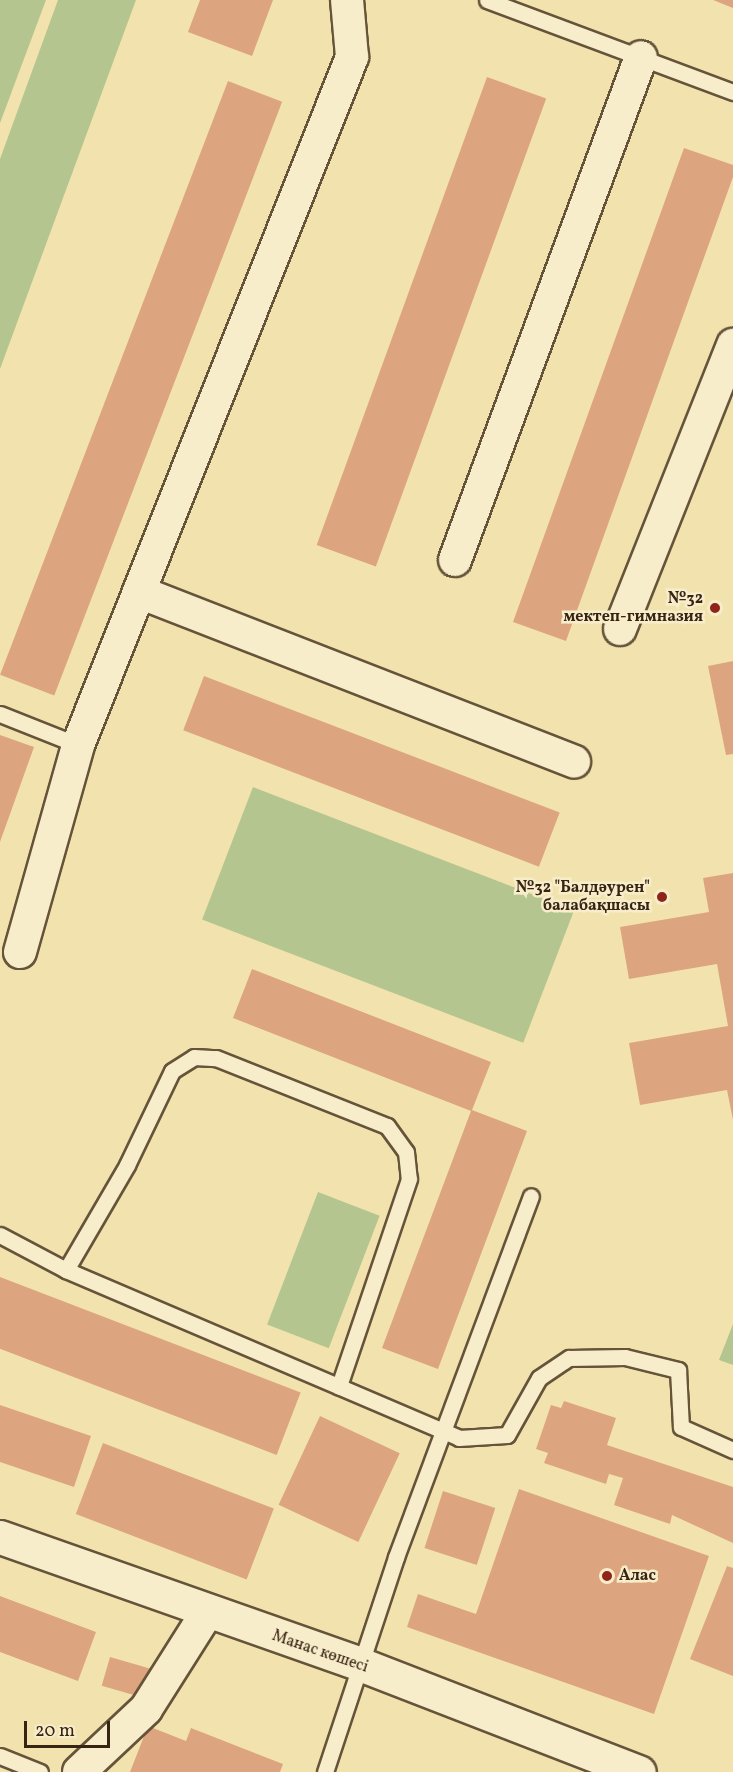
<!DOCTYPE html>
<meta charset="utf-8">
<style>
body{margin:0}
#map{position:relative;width:733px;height:1772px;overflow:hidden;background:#f2e3ae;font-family:Vollkorn,serif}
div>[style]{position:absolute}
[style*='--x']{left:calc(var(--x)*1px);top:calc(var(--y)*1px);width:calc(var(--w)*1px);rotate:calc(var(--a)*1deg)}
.green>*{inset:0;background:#b4c58f;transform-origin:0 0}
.building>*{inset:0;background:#dda57f;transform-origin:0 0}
.roads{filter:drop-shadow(2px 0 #66543a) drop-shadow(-2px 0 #66543a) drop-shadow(0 2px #66543a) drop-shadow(0 -2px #66543a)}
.lane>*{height:15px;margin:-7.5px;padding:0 7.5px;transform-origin:7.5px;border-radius:7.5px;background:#f7edca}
.street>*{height:32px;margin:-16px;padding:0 16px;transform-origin:16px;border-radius:16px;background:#f7edca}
.secondary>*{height:33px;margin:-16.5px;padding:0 16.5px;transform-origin:16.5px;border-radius:16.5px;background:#f7edca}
.dots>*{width:16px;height:16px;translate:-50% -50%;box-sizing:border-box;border:3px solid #f7edca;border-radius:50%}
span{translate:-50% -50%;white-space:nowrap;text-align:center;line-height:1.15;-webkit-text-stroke:5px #f7edca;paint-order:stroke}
.poi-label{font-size:16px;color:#372413;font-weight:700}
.right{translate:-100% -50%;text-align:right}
.left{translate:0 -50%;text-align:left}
.street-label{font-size:16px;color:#372413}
.scale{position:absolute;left:24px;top:1721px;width:86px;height:27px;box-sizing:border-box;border:3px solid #372413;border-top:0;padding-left:8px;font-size:18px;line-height:21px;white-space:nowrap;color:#372413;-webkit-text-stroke:4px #f7edca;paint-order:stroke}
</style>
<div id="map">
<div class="green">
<div style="clip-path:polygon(0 0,46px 0,0 123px)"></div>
<div style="clip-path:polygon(58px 0,136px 0,0 369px,0 159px)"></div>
<div style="left:253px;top:787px;width:344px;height:142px;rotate:21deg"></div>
<div style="left:318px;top:1192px;width:66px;height:142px;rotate:21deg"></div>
<div style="clip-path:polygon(733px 1324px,733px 1365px,719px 1360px)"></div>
</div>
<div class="building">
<div style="clip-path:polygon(200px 0,273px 0,252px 56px,188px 32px)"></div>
<div style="clip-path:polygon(713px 0,733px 0,733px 8px)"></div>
<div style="left:487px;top:77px;width:63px;height:498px;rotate:20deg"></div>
<div style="left:228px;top:81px;width:58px;height:636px;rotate:21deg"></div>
<div style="clip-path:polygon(684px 148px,733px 165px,733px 177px,566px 641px,513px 622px)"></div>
<div style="clip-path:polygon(733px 661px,733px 754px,726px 755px,708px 666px)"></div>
<div style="left:204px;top:676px;width:381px;height:58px;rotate:21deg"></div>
<div style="clip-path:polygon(0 735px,34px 747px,0 842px)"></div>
<div style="clip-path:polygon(733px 873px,733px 1120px,727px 1090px,640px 1105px,629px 1043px,728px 1026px,717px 964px,629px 979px,620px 927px,709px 912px,703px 878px)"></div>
<div style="clip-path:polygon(252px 969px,491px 1062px,472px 1110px,527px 1131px,438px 1369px,382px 1348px,471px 1111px,233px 1018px)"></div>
<div style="left:0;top:1277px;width:322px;height:67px;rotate:21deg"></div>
<div style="clip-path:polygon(564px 1401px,616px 1418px,607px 1445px,733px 1487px,733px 1543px,672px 1515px,670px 1524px,614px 1505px,623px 1478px,609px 1474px,606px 1484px,544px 1463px,548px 1453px,536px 1449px,551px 1405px,561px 1408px)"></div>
<div style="clip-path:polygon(0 1405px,91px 1436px,74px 1487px,0 1462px)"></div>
<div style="left:320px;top:1416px;width:88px;height:98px;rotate:25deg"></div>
<div style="left:103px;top:1443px;width:183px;height:76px;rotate:21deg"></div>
<div style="clip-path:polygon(519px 1489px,709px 1556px,654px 1714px,407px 1627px,418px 1594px,476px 1614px)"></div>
<div style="left:443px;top:1491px;width:55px;height:60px;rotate:18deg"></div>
<div style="clip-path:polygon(727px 1566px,733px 1568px,733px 1676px,690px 1659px)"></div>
<div style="clip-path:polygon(0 1596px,96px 1632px,78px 1681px,0 1652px)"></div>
<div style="left:110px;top:1657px;width:45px;height:30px;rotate:16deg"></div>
<div style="clip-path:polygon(148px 1726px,186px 1741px,191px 1728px,283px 1764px,280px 1772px,130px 1772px)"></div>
</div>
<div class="roads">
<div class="lane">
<div style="--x:487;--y:0;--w:263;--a:20.5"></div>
<div style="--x:0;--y:714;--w:84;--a:21.7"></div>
<div style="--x:0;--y:1235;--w:75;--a:27.9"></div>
<div style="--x:66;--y:1270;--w:427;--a:23.1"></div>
<div style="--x:459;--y:1438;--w:48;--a:-3.6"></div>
<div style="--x:507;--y:1435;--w:65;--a:-60.7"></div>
<div style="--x:539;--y:1378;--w:36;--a:-34"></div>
<div style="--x:569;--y:1358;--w:56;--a:-1"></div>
<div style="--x:625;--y:1357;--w:55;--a:13.8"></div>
<div style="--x:678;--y:1370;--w:57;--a:87"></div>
<div style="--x:681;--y:1427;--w:57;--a:23.9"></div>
<div style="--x:66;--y:1270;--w:121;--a:-59.8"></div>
<div style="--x:127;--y:1165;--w:104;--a:-64.4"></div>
<div style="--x:172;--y:1071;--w:26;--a:-32"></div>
<div style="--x:194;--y:1057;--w:22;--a:3"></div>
<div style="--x:216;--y:1058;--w:184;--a:21.7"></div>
<div style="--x:387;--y:1126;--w:32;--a:54"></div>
<div style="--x:406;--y:1152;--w:27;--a:84"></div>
<div style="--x:409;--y:1179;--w:219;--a:108.7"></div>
<div style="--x:0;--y:1756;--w:43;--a:21.8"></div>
<div style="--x:325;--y:1772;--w:226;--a:-71.7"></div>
<div style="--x:396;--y:1557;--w:385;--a:-69.5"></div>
</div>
<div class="street">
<div style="--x:455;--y:560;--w:536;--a:-69.71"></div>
<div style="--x:139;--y:592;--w:467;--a:21.3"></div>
<div style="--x:620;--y:629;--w:306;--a:-68.3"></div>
<div style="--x:20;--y:952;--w:215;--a:-74.3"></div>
<div style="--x:78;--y:745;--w:741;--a:-68.28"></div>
<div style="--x:352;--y:57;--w:57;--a:-95"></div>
<div style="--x:79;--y:1772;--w:92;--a:-43.2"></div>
<div style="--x:146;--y:1709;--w:112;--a:-57.7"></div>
</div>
<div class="secondary">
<div style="--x:0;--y:1537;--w:382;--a:19.4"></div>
<div style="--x:360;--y:1664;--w:299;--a:21.2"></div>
</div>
</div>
<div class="dots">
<div style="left:715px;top:608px;background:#8f2418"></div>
<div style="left:662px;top:897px;background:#8f2418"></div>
<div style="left:607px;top:1576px;background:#8f2418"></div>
</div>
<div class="poi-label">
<span class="right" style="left:703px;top:608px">№32<br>мектеп-гимназия</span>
<span class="right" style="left:650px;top:897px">№32 "Балдәурен"<br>балабақшасы</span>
<span class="left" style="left:619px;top:1576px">Алас</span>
</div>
<div class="street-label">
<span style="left:320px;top:1652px;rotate:19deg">Манас көшесі</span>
</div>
<div class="scale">20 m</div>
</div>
